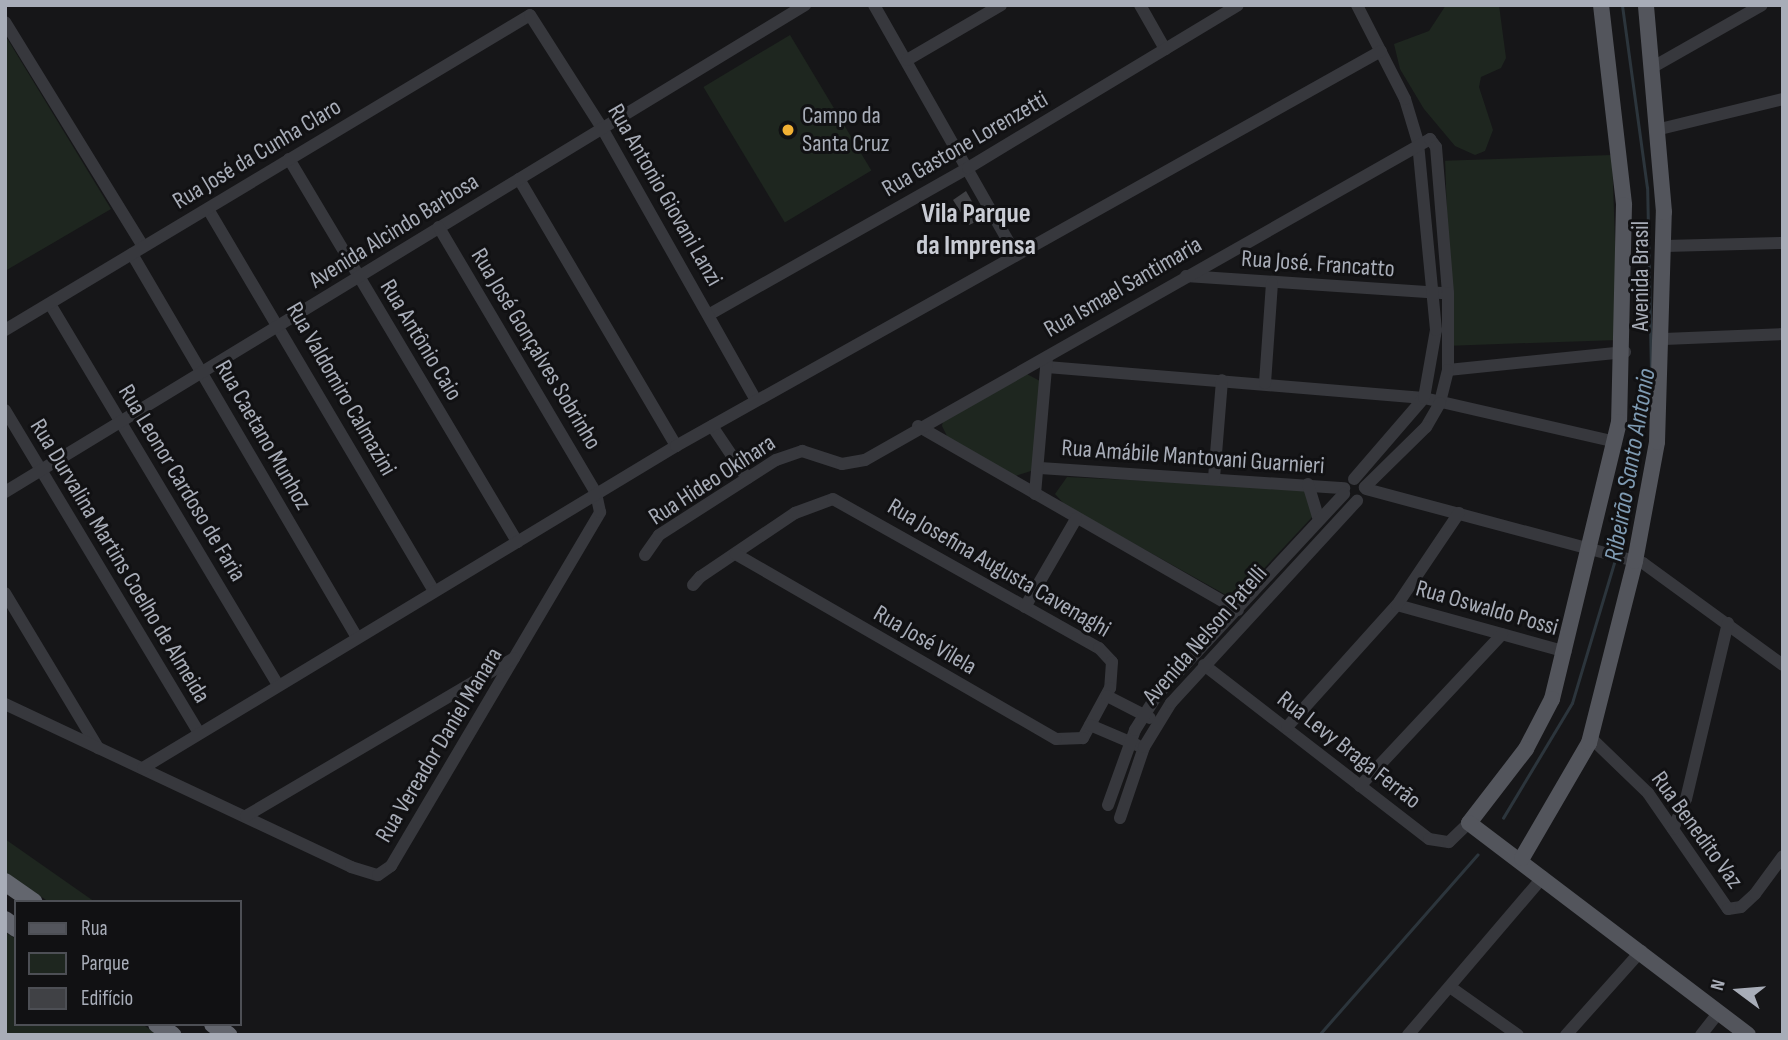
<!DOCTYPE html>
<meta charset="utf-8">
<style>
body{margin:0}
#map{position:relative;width:1788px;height:1040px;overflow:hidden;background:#161618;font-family:"Sofia Sans Condensed",sans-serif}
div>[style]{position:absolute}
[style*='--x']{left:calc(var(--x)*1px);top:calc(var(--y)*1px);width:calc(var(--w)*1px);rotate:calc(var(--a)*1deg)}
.green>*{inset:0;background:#1e261f;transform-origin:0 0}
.stream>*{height:2.5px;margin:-1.25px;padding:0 1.25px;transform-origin:1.25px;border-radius:1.25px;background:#2c353c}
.building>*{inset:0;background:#404145}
.minor>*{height:12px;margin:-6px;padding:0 6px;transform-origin:6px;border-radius:6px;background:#37383d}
.major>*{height:16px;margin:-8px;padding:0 8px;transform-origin:8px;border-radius:8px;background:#53555c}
.highway>*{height:18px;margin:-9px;padding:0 9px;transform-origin:9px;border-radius:9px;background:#63666e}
.dots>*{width:19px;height:19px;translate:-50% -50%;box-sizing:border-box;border:4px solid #111113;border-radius:50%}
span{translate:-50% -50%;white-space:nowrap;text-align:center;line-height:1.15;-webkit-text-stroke:6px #111113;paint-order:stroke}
.poi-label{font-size:24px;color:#a8adb8}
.left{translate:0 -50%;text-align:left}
.street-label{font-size:24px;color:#a8adb8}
.water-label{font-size:26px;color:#7f9bb3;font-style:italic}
.quarter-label{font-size:28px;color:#c9ccd4;font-weight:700}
.frame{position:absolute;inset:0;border:7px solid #a8adb8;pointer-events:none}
.legend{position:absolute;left:14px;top:900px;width:228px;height:126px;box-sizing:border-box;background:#111113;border:2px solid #4d4f55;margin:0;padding:9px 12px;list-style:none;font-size:21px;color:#a8adb8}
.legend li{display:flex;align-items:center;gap:14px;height:35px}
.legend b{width:35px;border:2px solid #4d4f55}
.north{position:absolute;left:1704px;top:956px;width:70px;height:70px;-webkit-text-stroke:5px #111113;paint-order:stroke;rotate:286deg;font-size:19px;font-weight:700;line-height:28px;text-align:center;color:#a8adb8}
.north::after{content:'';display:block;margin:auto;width:24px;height:32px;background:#a8adb8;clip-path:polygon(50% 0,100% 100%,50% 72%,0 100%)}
</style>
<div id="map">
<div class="green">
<div style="clip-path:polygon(1446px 5px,1499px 5px,1506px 58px,1501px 68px,1481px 77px,1479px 87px,1493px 130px,1485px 151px,1475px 155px,1455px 146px,1424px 109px,1400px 69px,1394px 44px,1429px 31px)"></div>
<div style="clip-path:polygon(5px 35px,111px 209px,5px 271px)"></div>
<div style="left:790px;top:35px;width:158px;height:101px;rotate:59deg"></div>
<div style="left:1612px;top:155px;width:185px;height:167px;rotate:88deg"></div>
<div style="clip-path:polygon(1025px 373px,1040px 381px,1034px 470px,1015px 476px,948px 438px,942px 426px,943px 420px)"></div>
<div style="clip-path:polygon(1067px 477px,1298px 488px,1308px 493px,1314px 515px,1242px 592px,1226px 595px,1065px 505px,1055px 494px)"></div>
<div style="clip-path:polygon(5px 839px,95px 902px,49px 902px,5px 872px)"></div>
<div style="clip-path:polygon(5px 932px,16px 939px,16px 1024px,142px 1024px,158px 1035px,5px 1035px)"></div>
</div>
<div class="stream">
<div style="--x:1617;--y:553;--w:184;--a:-79.4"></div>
<div style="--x:1651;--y:372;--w:184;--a:-91.2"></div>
<div style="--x:1647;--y:188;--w:185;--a:-97.8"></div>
<div style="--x:1503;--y:818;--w:134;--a:-59"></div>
<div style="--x:1572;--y:703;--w:149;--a:-73.3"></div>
<div style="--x:1319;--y:1035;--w:240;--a:-48.7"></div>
</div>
<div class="building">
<div style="clip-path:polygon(966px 191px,982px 219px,969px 225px,953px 200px)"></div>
</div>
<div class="minor">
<div style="--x:874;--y:5;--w:285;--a:60.4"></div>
<div style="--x:1140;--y:5;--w:51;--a:60.4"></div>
<div style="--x:5;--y:22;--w:263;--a:58.4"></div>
<div style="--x:907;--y:60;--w:109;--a:-30.3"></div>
<div style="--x:1653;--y:67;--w:125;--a:-29.6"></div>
<div style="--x:1660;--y:129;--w:127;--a:-13.7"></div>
<div style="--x:289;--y:159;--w:446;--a:59.2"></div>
<div style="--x:519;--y:179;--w:310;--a:59.5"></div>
<div style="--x:208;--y:209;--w:444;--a:59.4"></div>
<div style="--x:1665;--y:246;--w:118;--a:-1.5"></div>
<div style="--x:132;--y:254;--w:444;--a:59.6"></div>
<div style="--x:1186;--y:276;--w:256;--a:3.8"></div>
<div style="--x:50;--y:304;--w:444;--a:59.1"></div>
<div style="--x:710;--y:314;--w:296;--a:-29.5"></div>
<div style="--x:968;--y:168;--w:315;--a:-31.1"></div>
<div style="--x:5;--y:330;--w:612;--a:-30.96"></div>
<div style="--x:530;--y:15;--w:134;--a:57.5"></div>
<div style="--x:602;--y:128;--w:313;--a:60.5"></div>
<div style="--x:1664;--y:339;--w:119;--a:-2.4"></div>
<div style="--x:1047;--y:367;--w:378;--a:4.7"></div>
<div style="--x:1424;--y:398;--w:197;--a:12.9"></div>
<div style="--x:1448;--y:370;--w:178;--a:-5.8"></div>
<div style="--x:1265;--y:383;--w:100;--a:-86"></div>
<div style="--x:5;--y:410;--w:377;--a:59"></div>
<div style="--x:712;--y:426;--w:63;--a:56.1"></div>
<div style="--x:918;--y:426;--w:369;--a:29.9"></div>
<div style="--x:1040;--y:468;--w:305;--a:3.8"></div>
<div style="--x:1214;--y:478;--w:98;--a:-85.3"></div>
<div style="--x:1354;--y:479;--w:107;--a:-49.2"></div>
<div style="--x:1424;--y:398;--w:69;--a:-80"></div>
<div style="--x:1436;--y:330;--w:189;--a:-95.5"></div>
<div style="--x:1418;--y:142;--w:45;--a:-106.8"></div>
<div style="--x:1405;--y:99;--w:106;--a:-117.1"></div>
<div style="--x:1308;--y:484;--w:37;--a:73"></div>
<div style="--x:1366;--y:489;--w:287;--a:15"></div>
<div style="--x:1643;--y:563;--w:173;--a:36.1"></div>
<div style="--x:5;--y:492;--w:937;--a:-31.33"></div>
<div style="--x:1035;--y:494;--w:137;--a:-85"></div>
<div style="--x:645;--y:555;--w:24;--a:-55"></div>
<div style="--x:659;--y:535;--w:139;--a:-32.7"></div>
<div style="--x:776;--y:460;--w:28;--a:-19"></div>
<div style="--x:802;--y:451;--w:42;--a:18"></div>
<div style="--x:842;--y:464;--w:23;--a:-10"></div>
<div style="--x:865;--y:460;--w:650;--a:-29.6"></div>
<div style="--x:1430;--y:139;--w:10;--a:53"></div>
<div style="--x:1436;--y:147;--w:146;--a:85.3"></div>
<div style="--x:1448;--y:293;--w:77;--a:90"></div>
<div style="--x:1448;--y:370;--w:34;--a:104"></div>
<div style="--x:1440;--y:403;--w:28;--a:120"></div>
<div style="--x:1426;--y:427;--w:86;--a:135.5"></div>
<div style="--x:693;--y:585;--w:11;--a:-49"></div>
<div style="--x:700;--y:577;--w:115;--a:-34"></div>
<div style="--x:795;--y:513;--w:40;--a:-20.2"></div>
<div style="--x:833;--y:499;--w:305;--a:29.3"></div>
<div style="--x:1099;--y:648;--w:19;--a:47"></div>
<div style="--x:1112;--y:662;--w:26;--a:94"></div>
<div style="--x:1110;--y:688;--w:57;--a:118.4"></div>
<div style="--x:1083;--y:738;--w:27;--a:178"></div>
<div style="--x:1056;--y:739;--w:370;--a:-150"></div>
<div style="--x:5;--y:593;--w:181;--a:59"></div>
<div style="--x:1397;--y:605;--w:175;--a:15.5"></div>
<div style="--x:1025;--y:607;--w:102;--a:-59.9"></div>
<div style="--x:1204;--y:665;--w:284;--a:37.7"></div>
<div style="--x:1429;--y:839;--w:20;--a:9"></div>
<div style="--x:1449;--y:842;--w:28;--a:-44"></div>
<div style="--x:1107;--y:696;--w:48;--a:27.1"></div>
<div style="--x:5;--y:704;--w:382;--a:25.2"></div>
<div style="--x:351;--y:867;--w:28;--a:17"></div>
<div style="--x:378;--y:875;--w:16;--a:-35"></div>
<div style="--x:391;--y:866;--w:411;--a:-59.4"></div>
<div style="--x:600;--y:512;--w:19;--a:-102"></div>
<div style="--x:596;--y:493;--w:309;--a:-120.6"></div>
<div style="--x:1090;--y:725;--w:51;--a:23.1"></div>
<div style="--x:1287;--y:727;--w:164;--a:-48"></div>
<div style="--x:1397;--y:605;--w:111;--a:-56"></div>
<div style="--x:1590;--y:737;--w:81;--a:44"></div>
<div style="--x:1648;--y:793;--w:141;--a:55.4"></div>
<div style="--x:1728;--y:909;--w:13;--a:-9"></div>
<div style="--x:1741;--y:907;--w:19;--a:-43"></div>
<div style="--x:1755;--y:894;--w:47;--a:-53.6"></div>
<div style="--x:143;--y:768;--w:623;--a:-31.14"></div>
<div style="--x:676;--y:446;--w:808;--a:-29.26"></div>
<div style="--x:1360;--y:786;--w:208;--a:-46.9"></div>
<div style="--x:1108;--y:805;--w:80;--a:-70.2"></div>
<div style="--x:1135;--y:730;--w:41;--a:-57.8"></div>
<div style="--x:1157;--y:695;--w:275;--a:-47.1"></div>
<div style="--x:246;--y:816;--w:311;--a:-30.5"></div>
<div style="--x:1120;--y:818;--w:75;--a:-71.3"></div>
<div style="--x:1144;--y:747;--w:52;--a:-58.5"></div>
<div style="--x:1171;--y:703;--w:275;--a:-47.4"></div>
<div style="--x:1673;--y:829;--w:33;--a:-67"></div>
<div style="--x:1686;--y:799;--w:181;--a:-76.6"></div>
<div style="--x:1450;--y:987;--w:83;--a:35.2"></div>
<div style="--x:1408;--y:1035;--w:208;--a:-49.5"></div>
<div style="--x:1566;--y:1035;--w:113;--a:-48.2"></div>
<div style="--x:1701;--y:1035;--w:29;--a:-52"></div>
</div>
<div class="major">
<div style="--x:1601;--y:5;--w:201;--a:83.4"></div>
<div style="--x:1624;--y:205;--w:217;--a:91.3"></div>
<div style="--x:1619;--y:422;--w:285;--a:103.6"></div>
<div style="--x:1552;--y:699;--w:56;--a:117.5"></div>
<div style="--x:1526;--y:749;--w:93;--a:127.6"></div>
<div style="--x:1469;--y:823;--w:350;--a:37.2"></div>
<div style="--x:1522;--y:858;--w:133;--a:-59.8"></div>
<div style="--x:1589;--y:743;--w:188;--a:-75.8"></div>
<div style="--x:1635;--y:561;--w:121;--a:-79.5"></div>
<div style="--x:1657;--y:442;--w:230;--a:-88.3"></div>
<div style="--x:1664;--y:212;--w:208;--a:-95"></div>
</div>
<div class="highway">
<div style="--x:5;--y:882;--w:35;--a:35"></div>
<div style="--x:5;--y:920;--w:14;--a:36"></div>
<div style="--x:157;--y:1024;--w:19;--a:36"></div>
<div style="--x:213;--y:1024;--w:19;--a:36"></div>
</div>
<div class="dots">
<div style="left:788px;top:130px;background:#f2b134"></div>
</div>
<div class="poi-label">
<span class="left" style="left:802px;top:130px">Campo da<br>Santa Cruz</span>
</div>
<div class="street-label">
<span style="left:965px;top:144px;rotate:-30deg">Rua Gastone Lorenzetti</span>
<span style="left:257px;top:154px;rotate:-31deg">Rua José da Cunha Claro</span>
<span style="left:665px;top:195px;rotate:60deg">Rua Antonio Giovani Lanzi</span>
<span style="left:394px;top:231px;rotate:-32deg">Avenida Alcindo Barbosa</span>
<span style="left:1318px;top:264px;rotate:4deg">Rua José. Francatto</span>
<span style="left:1641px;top:276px;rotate:-90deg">Avenida Brasil</span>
<span style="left:1123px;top:287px;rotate:-30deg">Rua Ismael Santimaria</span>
<span style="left:421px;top:340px;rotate:59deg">Rua Antônio Caio</span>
<span style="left:536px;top:349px;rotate:59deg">Rua José Gonçalves Sobrinho</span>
<span style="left:341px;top:389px;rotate:60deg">Rua Valdomiro Calmazini</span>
<span style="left:263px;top:435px;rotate:60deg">Rua Caetano Munhoz</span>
<span style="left:1193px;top:457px;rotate:4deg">Rua Amábile Mantovani Guarnieri</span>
<span style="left:712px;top:480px;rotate:-33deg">Rua Hideo Okihara</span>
<span style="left:182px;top:483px;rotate:59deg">Rua Leonor Cardoso de Faria</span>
<span style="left:120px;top:561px;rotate:59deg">Rua Durvalina Martins Coelho de Almeida</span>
<span style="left:999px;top:568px;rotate:30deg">Rua Josefina Augusta Cavenaghi</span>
<span style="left:1487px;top:608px;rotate:16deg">Rua Oswaldo Possi</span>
<span style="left:1205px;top:635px;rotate:-49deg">Avenida Nelson Patelli</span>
<span style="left:925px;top:640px;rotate:30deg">Rua José Vilela</span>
<span style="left:439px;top:745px;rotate:-59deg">Rua Vereador Daniel Manara</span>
<span style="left:1349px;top:750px;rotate:38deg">Rua Levy Braga Ferrão</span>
<span style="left:1697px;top:830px;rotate:54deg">Rua Benedito Vaz</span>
</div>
<div class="water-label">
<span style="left:1631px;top:465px;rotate:-80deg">Ribeirão Santo Antonio</span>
</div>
<div class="quarter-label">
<span style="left:976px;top:230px">Vila Parque<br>da Imprensa</span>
</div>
<div class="frame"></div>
<ul class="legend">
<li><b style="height:9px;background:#53555c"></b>Rua</li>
<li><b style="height:19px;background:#1e261f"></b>Parque</li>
<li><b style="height:19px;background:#404145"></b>Edifício</li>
</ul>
<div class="north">N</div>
</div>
